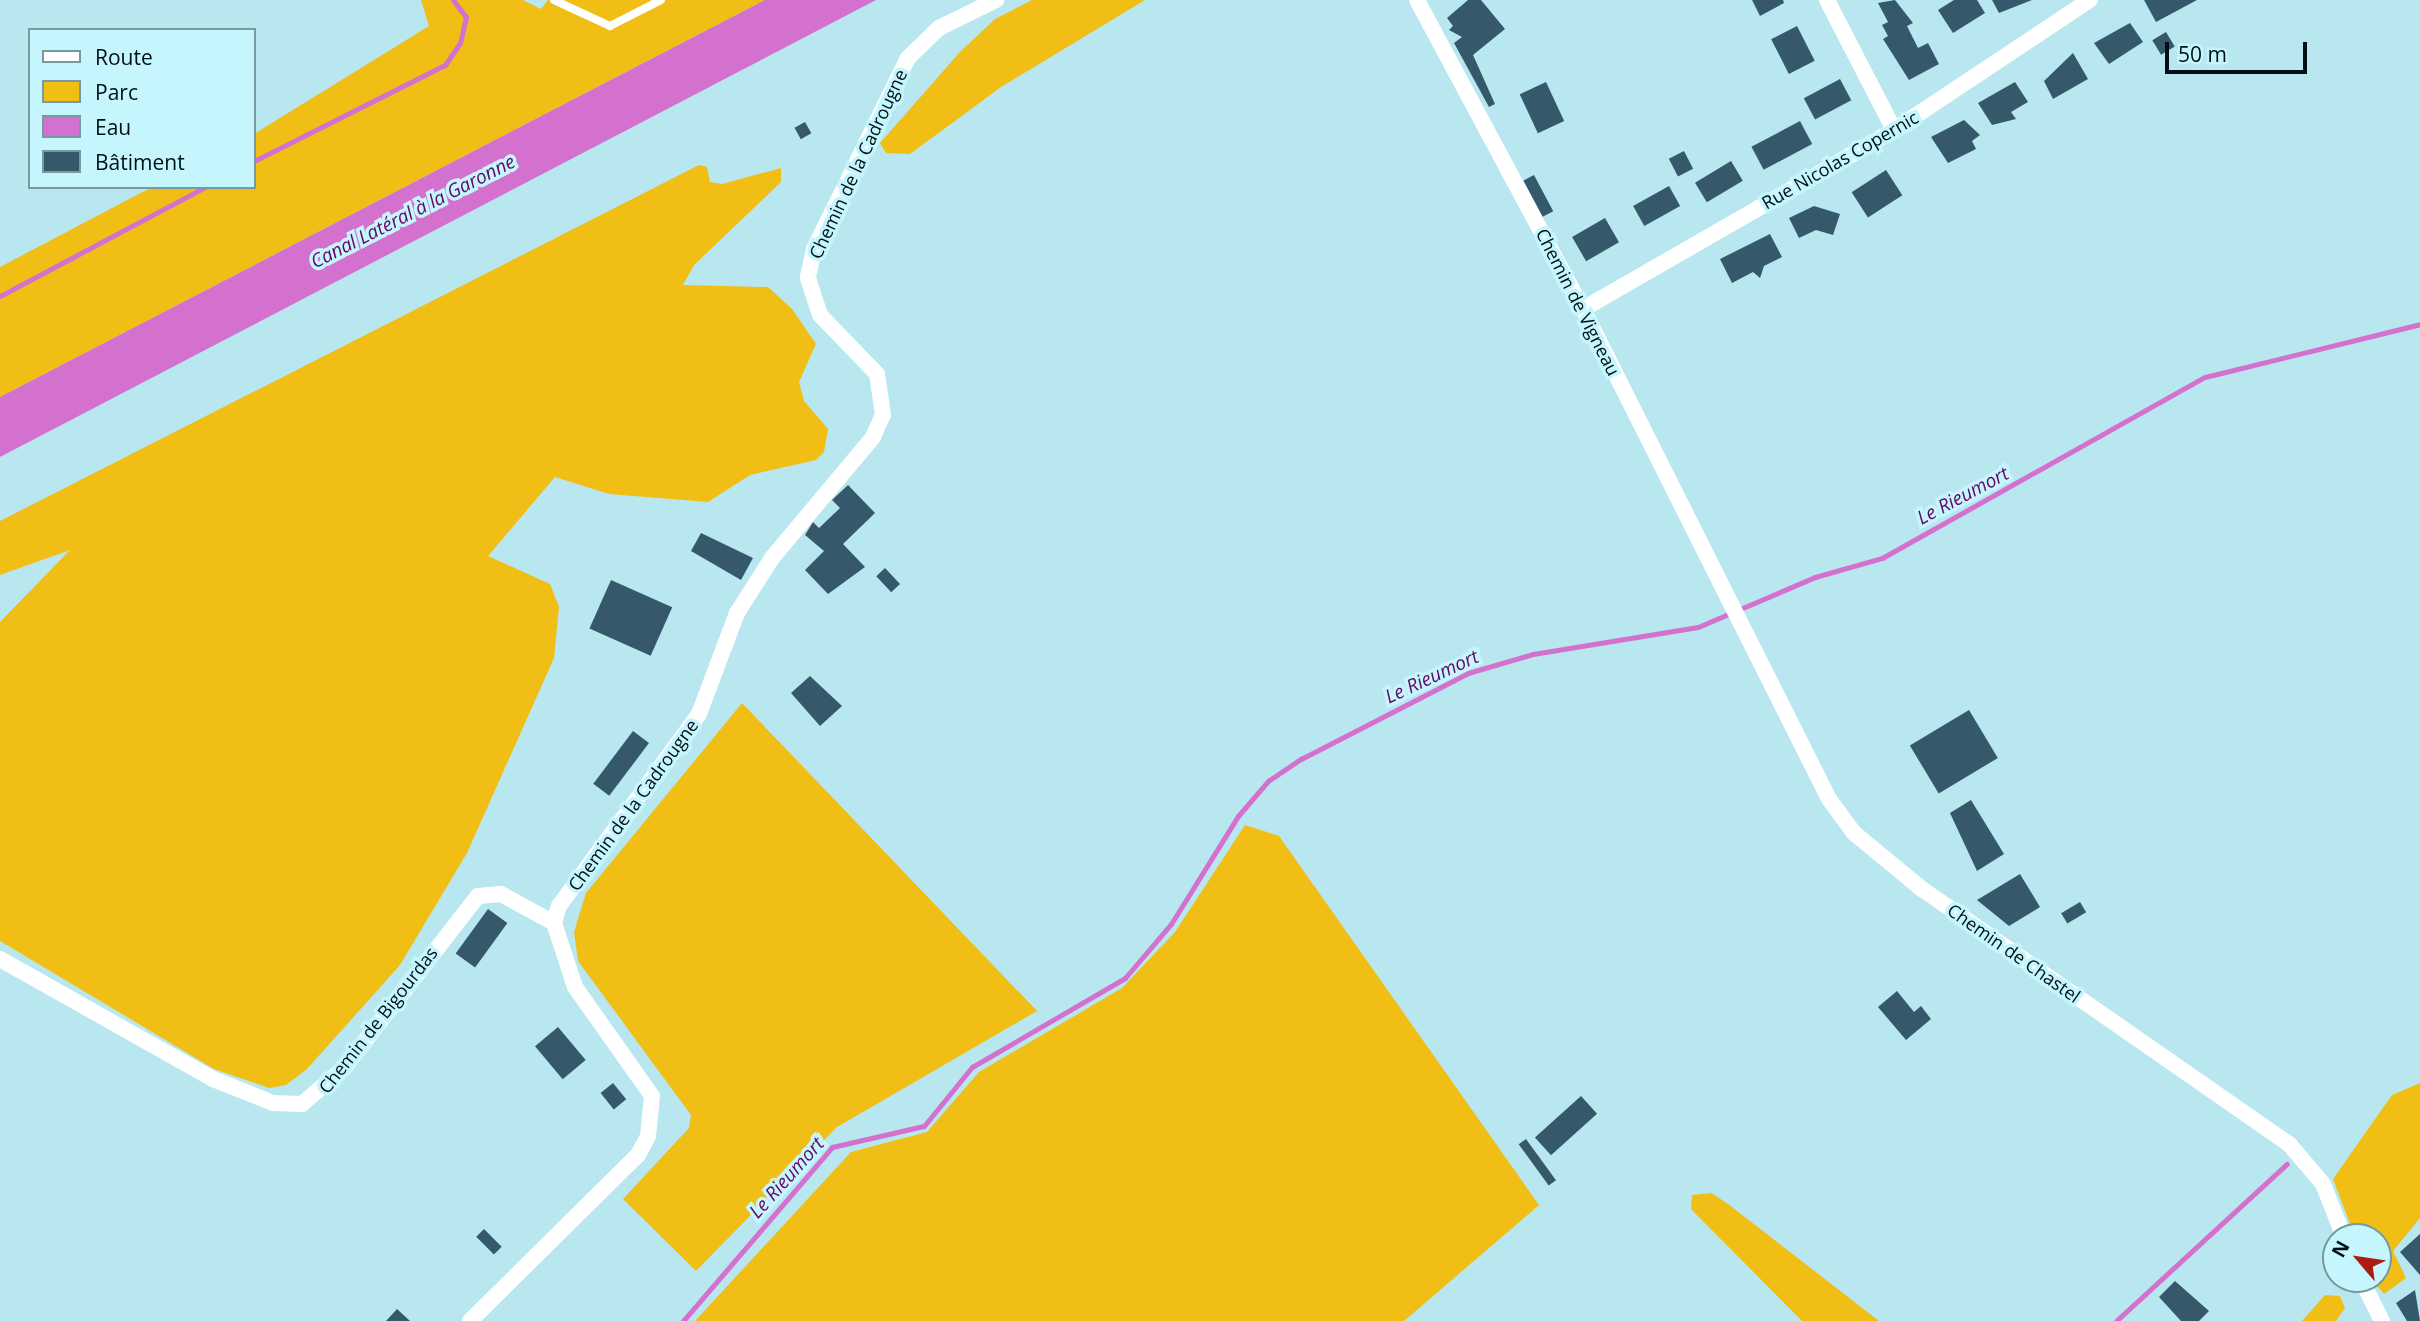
<!DOCTYPE html>
<meta charset="utf-8">
<style>
body{margin:0}
#map{position:relative;width:2420px;height:1321px;overflow:hidden;background:#b8e7f0;font-family:"Open Sans",sans-serif}
div>[style]{position:absolute}
[style*='--x']{left:calc(var(--x)*1px);top:calc(var(--y)*1px);width:calc(var(--w)*1px);rotate:calc(var(--a)*1deg)}
.green>*{inset:0;background:#f0be15}
.water>*{inset:0;background:#d471ce}
.stream>*{height:5px;margin:-2.5px;padding:0 2.5px;transform-origin:2.5px;border-radius:2.5px;background:#d471ce}
.building>*{inset:0;background:#35596a;transform-origin:0 0}
.service>*{height:8px;margin:-4px;padding:0 4px;transform-origin:4px;border-radius:4px;background:#fff}
.minor>*{height:16px;margin:-8px;padding:0 8px;transform-origin:8px;border-radius:8px;background:#fff}
span{translate:-50% -50%;white-space:nowrap;text-align:center;line-height:1.15;-webkit-text-stroke:7px #c5f5fd;paint-order:stroke}
.street-label{font-size:18px;color:#011113}
.water-label{font-size:19px;color:#670765;font-style:italic}
.legend{position:absolute;left:28px;top:28px;width:228px;height:161px;box-sizing:border-box;background:#c5f5fd;border:2px solid #779a9f;margin:0;padding:9px 12px;list-style:none;font-size:21px;color:#011113}
.legend li{display:flex;align-items:center;gap:14px;height:35px}
.legend b{width:35px;border:2px solid #779a9f}
.north{position:absolute;left:2322px;top:1223px;width:70px;height:70px;box-sizing:border-box;background:#c5f5fd;border:2px solid #779a9f;border-radius:50%;rotate:299deg;font-size:19px;font-weight:700;line-height:28px;text-align:center;color:#011113}
.north::after{content:'';display:block;margin:auto;width:24px;height:32px;background:#ad1c13;clip-path:polygon(50% 0,100% 100%,50% 72%,0 100%)}
.scale{position:absolute;left:2165px;top:42px;width:142px;height:32px;box-sizing:border-box;border:4px solid #011113;border-top:0;padding-left:9px;font-size:21px;line-height:24px;white-space:nowrap;color:#011113;-webkit-text-stroke:5px #c5f5fd;paint-order:stroke}
</style>
<div id="map">
<div class="green">
<div style="clip-path:polygon(421px 0,523px 0,541px 9px,548px 0,765px 0,0 397px,0 267px,152px 187px,254px 187px,254px 134px,429px 26px)"></div>
<div style="clip-path:polygon(1032px 0,1145px 0,1001px 87px,910px 154px,886px 153px,880px 143px,960px 52px,995px 19px)"></div>
<div style="clip-path:polygon(699px 165px,707px 167px,710px 182px,722px 184px,781px 168px,781px 182px,694px 265px,683px 285px,768px 287px,792px 309px,816px 344px,799px 382px,804px 401px,828px 429px,824px 452px,816px 460px,750px 475px,708px 502px,609px 494px,555px 477px,488px 556px,550px 584px,559px 607px,554px 658px,467px 853px,400px 965px,307px 1069px,286px 1085px,269px 1088px,214px 1069px,0 941px,0 622px,70px 550px,0 575px,0 521px)"></div>
<div style="clip-path:polygon(742px 703px,1037px 1011px,837px 1127px,696px 1271px,623px 1199px,689px 1128px,691px 1115px,578px 961px,574px 932px,586px 893px)"></div>
<div style="clip-path:polygon(1245px 825px,1279px 836px,1539px 1205px,1404px 1321px,695px 1321px,851px 1152px,927px 1132px,979px 1072px,1122px 988px,1175px 932px)"></div>
<div style="clip-path:polygon(2420px 1083px,2420px 1218px,2393px 1251px,2406px 1278px,2384px 1294px,2371px 1279px,2378px 1279px,2378px 1237px,2355px 1237px,2333px 1179px,2392px 1095px)"></div>
<div style="clip-path:polygon(1711px 1193px,1728px 1204px,1879px 1321px,1802px 1321px,1691px 1209px,1692px 1195px)"></div>
<div style="clip-path:polygon(2325px 1295px,2340px 1296px,2345px 1308px,2336px 1321px,2302px 1321px)"></div>
</div>
<div class="water">
<div style="clip-path:polygon(765px 0,876px 0,0 457px,0 397px)"></div>
</div>
<div class="stream">
<div style="--x:254;--y:161;--w:214;--a:-26.7"></div>
<div style="--x:445;--y:65;--w:27;--a:-56"></div>
<div style="--x:460;--y:43;--w:27;--a:-77"></div>
<div style="--x:466;--y:17;--w:21;--a:-127"></div>
<div style="--x:0;--y:296;--w:232;--a:-28"></div>
<div style="--x:683;--y:1321;--w:229;--a:-49.4"></div>
<div style="--x:832;--y:1147;--w:94;--a:-12.9"></div>
<div style="--x:924;--y:1126;--w:76;--a:-50.9"></div>
<div style="--x:972;--y:1067;--w:177;--a:-30.2"></div>
<div style="--x:1125;--y:978;--w:71;--a:-49.6"></div>
<div style="--x:1171;--y:924;--w:127;--a:-58.2"></div>
<div style="--x:1238;--y:816;--w:46;--a:-49.4"></div>
<div style="--x:1268;--y:781;--w:40;--a:-34"></div>
<div style="--x:1301;--y:759;--w:188;--a:-27.2"></div>
<div style="--x:1468;--y:673;--w:68;--a:-16.3"></div>
<div style="--x:1533;--y:654;--w:167;--a:-9.3"></div>
<div style="--x:1698;--y:627;--w:127;--a:-23.1"></div>
<div style="--x:1815;--y:577;--w:70;--a:-15.8"></div>
<div style="--x:1882;--y:558;--w:370;--a:-29.3"></div>
<div style="--x:2205;--y:377;--w:221;--a:-13.8"></div>
<div style="--x:2116;--y:1321;--w:232;--a:-42.6"></div>
</div>
<div class="building">
<div style="clip-path:polygon(1468px 0,1481px 0,1505px 29px,1473px 55px,1495px 104px,1489px 107px,1454px 43px,1462px 37px,1449px 30px,1453px 26px,1447px 18px)"></div>
<div style="clip-path:polygon(1752px 0,1783px 0,1784px 3px,1760px 16px)"></div>
<div style="clip-path:polygon(1895px 0,1913px 23px,1907px 26px,1918px 48px,1928px 43px,1939px 64px,1909px 80px,1883px 39px,1888px 36px,1882px 25px,1888px 22px,1878px 3px)"></div>
<div style="clip-path:polygon(1954px 0,1977px 0,1985px 13px,1953px 33px,1938px 10px)"></div>
<div style="clip-path:polygon(1992px 0,2032px 0,1999px 13px)"></div>
<div style="clip-path:polygon(2144px 0,2197px 0,2156px 22px)"></div>
<div style="clip-path:polygon(2130px 23px,2143px 42px,2109px 64px,2094px 43px)"></div>
<div style="left:1797px;top:26px;width:39px;height:29px;rotate:63deg"></div>
<div style="left:2166px;top:32px;width:17px;height:16px;rotate:59deg"></div>
<div style="clip-path:polygon(2073px 53px,2088px 79px,2053px 99px,2044px 81px)"></div>
<div style="left:1840px;top:79px;width:24px;height:41px;rotate:62deg"></div>
<div style="left:1546px;top:82px;width:43px;height:29px;rotate:65deg"></div>
<div style="clip-path:polygon(2015px 82px,2028px 102px,2011px 112px,2016px 119px,1992px 125px,1978px 103px)"></div>
<div style="clip-path:polygon(1964px 120px,1980px 135px,1972px 141px,1976px 149px,1948px 163px,1931px 137px)"></div>
<div style="left:1800px;top:121px;width:26px;height:55px;rotate:62deg"></div>
<div style="left:805px;top:122px;width:13px;height:12px;rotate:61deg"></div>
<div style="left:1684px;top:151px;width:20px;height:17px;rotate:63deg"></div>
<div style="left:1731px;top:161px;width:23px;height:42px;rotate:59deg"></div>
<div style="left:1886px;top:170px;width:30px;height:41px;rotate:57deg"></div>
<div style="left:1534px;top:175px;width:41px;height:12px;rotate:62deg"></div>
<div style="left:1669px;top:186px;width:23px;height:41px;rotate:61deg"></div>
<div style="clip-path:polygon(1814px 206px,1840px 214px,1833px 235px,1816px 230px,1799px 238px,1789px 218px)"></div>
<div style="left:1605px;top:218px;width:28px;height:38px;rotate:60deg"></div>
<div style="clip-path:polygon(1770px 234px,1782px 257px,1764px 266px,1760px 278px,1753px 272px,1732px 283px,1720px 259px)"></div>
<div style="clip-path:polygon(848px 485px,875px 513px,843px 544px,865px 567px,828px 594px,805px 570px,824px 551px,805px 535px,813px 522px,819px 528px,840px 508px,832px 500px)"></div>
<div style="clip-path:polygon(701px 533px,753px 558px,741px 580px,691px 551px)"></div>
<div style="left:885px;top:568px;width:22px;height:12px;rotate:47deg"></div>
<div style="left:611px;top:580px;width:67px;height:53px;rotate:24deg"></div>
<div style="clip-path:polygon(810px 676px,842px 706px,820px 726px,791px 693px)"></div>
<div style="left:1969px;top:710px;width:56px;height:69px;rotate:59deg"></div>
<div style="left:633px;top:731px;width:20px;height:66px;rotate:37deg"></div>
<div style="clip-path:polygon(1971px 800px,2004px 854px,1977px 871px,1950px 813px)"></div>
<div style="clip-path:polygon(2020px 874px,2040px 907px,2009px 926px,1977px 900px)"></div>
<div style="left:2080px;top:902px;width:12px;height:22px;rotate:59deg"></div>
<div style="left:488px;top:909px;width:24px;height:55px;rotate:36deg"></div>
<div style="clip-path:polygon(1897px 991px,1914px 1012px,1921px 1006px,1931px 1019px,1906px 1040px,1878px 1007px)"></div>
<div style="left:558px;top:1027px;width:43px;height:30px;rotate:50deg"></div>
<div style="left:613px;top:1083px;width:21px;height:16px;rotate:51deg"></div>
<div style="left:1581px;top:1096px;width:24px;height:62px;rotate:48deg"></div>
<div style="left:1526px;top:1139px;width:51px;height:9px;rotate:54deg"></div>
<div style="left:484px;top:1229px;width:25px;height:11px;rotate:45deg"></div>
<div style="clip-path:polygon(2420px 1234px,2420px 1275px,2400px 1252px)"></div>
<div style="clip-path:polygon(2175px 1281px,2209px 1311px,2199px 1321px,2181px 1321px,2159px 1297px)"></div>
<div style="clip-path:polygon(2415px 1290px,2420px 1321px,2407px 1321px,2396px 1303px)"></div>
<div style="clip-path:polygon(397px 1309px,410px 1321px,386px 1321px)"></div>
</div>
<div class="service">
<div style="--x:554;--y:0;--w:62;--a:24.9"></div>
<div style="--x:610;--y:26;--w:57;--a:-27"></div>
</div>
<div class="minor">
<div style="--x:1417;--y:0;--w:351;--a:61.8"></div>
<div style="--x:1583;--y:309;--w:548;--a:63.34"></div>
<div style="--x:1829;--y:799;--w:42;--a:53.7"></div>
<div style="--x:1854;--y:833;--w:88;--a:39.5"></div>
<div style="--x:1922;--y:889;--w:448;--a:34.8"></div>
<div style="--x:2290;--y:1145;--w:51;--a:49.8"></div>
<div style="--x:2323;--y:1184;--w:57;--a:68.4"></div>
<div style="--x:1827;--y:0;--w:146;--a:62.7"></div>
<div style="--x:1583;--y:309;--w:359;--a:-29.9"></div>
<div style="--x:1894;--y:130;--w:235;--a:-33.6"></div>
<div style="--x:0;--y:959;--w:244;--a:29.4"></div>
<div style="--x:213;--y:1079;--w:65;--a:21.8"></div>
<div style="--x:273;--y:1103;--w:29;--a:2"></div>
<div style="--x:302;--y:1104;--w:55;--a:-40.6"></div>
<div style="--x:344;--y:1068;--w:218;--a:-52.1"></div>
<div style="--x:478;--y:896;--w:23;--a:-5"></div>
<div style="--x:501;--y:894;--w:60;--a:28.7"></div>
<div style="--x:2361;--y:1279;--w:47;--a:63.4"></div>
<div style="--x:470;--y:1321;--w:236;--a:-44.7"></div>
<div style="--x:638;--y:1155;--w:21;--a:-62"></div>
<div style="--x:648;--y:1136;--w:40;--a:-84.3"></div>
<div style="--x:652;--y:1096;--w:133;--a:-125.2"></div>
<div style="--x:575;--y:987;--w:67;--a:-108.2"></div>
<div style="--x:554;--y:923;--w:18;--a:-74"></div>
<div style="--x:559;--y:906;--w:238;--a:-53.9"></div>
<div style="--x:699;--y:714;--w:108;--a:-69.4"></div>
<div style="--x:737;--y:613;--w:65;--a:-57.5"></div>
<div style="--x:772;--y:558;--w:158;--a:-50.1"></div>
<div style="--x:873;--y:437;--w:24;--a:-66"></div>
<div style="--x:883;--y:415;--w:41;--a:-98.3"></div>
<div style="--x:877;--y:374;--w:82;--a:-134"></div>
<div style="--x:820;--y:315;--w:40;--a:-108"></div>
<div style="--x:808;--y:277;--w:29;--a:-78"></div>
<div style="--x:814;--y:249;--w:213;--a:-63.8"></div>
<div style="--x:908;--y:58;--w:43;--a:-44.1"></div>
<div style="--x:939;--y:28;--w:64;--a:-26.2"></div>
</div>
<div class="street-label">
<span style="left:1840px;top:160px;rotate:-30deg">Rue Nicolas Copernic</span>
<span style="left:858px;top:164px;rotate:-65deg">Chemin de la Cadrougne</span>
<span style="left:1578px;top:302px;rotate:63deg">Chemin de Vigneau</span>
<span style="left:633px;top:805px;rotate:-54deg">Chemin de la Cadrougne</span>
<span style="left:2014px;top:953px;rotate:35deg">Chemin de Chastel</span>
<span style="left:378px;top:1020px;rotate:-52deg">Chemin de Bigourdas</span>
</div>
<div class="water-label">
<span style="left:413px;top:212px;rotate:-27deg">Canal Latéral à la Garonne</span>
<span style="left:1963px;top:496px;rotate:-28deg">Le Rieumort</span>
<span style="left:1432px;top:677px;rotate:-25deg">Le Rieumort</span>
<span style="left:787px;top:1178px;rotate:-48deg">Le Rieumort</span>
</div>
<ul class="legend">
<li><b style="height:9px;background:#fff"></b>Route</li>
<li><b style="height:19px;background:#f0be15"></b>Parc</li>
<li><b style="height:19px;background:#d471ce"></b>Eau</li>
<li><b style="height:19px;background:#35596a"></b>Bâtiment</li>
</ul>
<div class="north">N</div>
<div class="scale">50 m</div>
</div>
